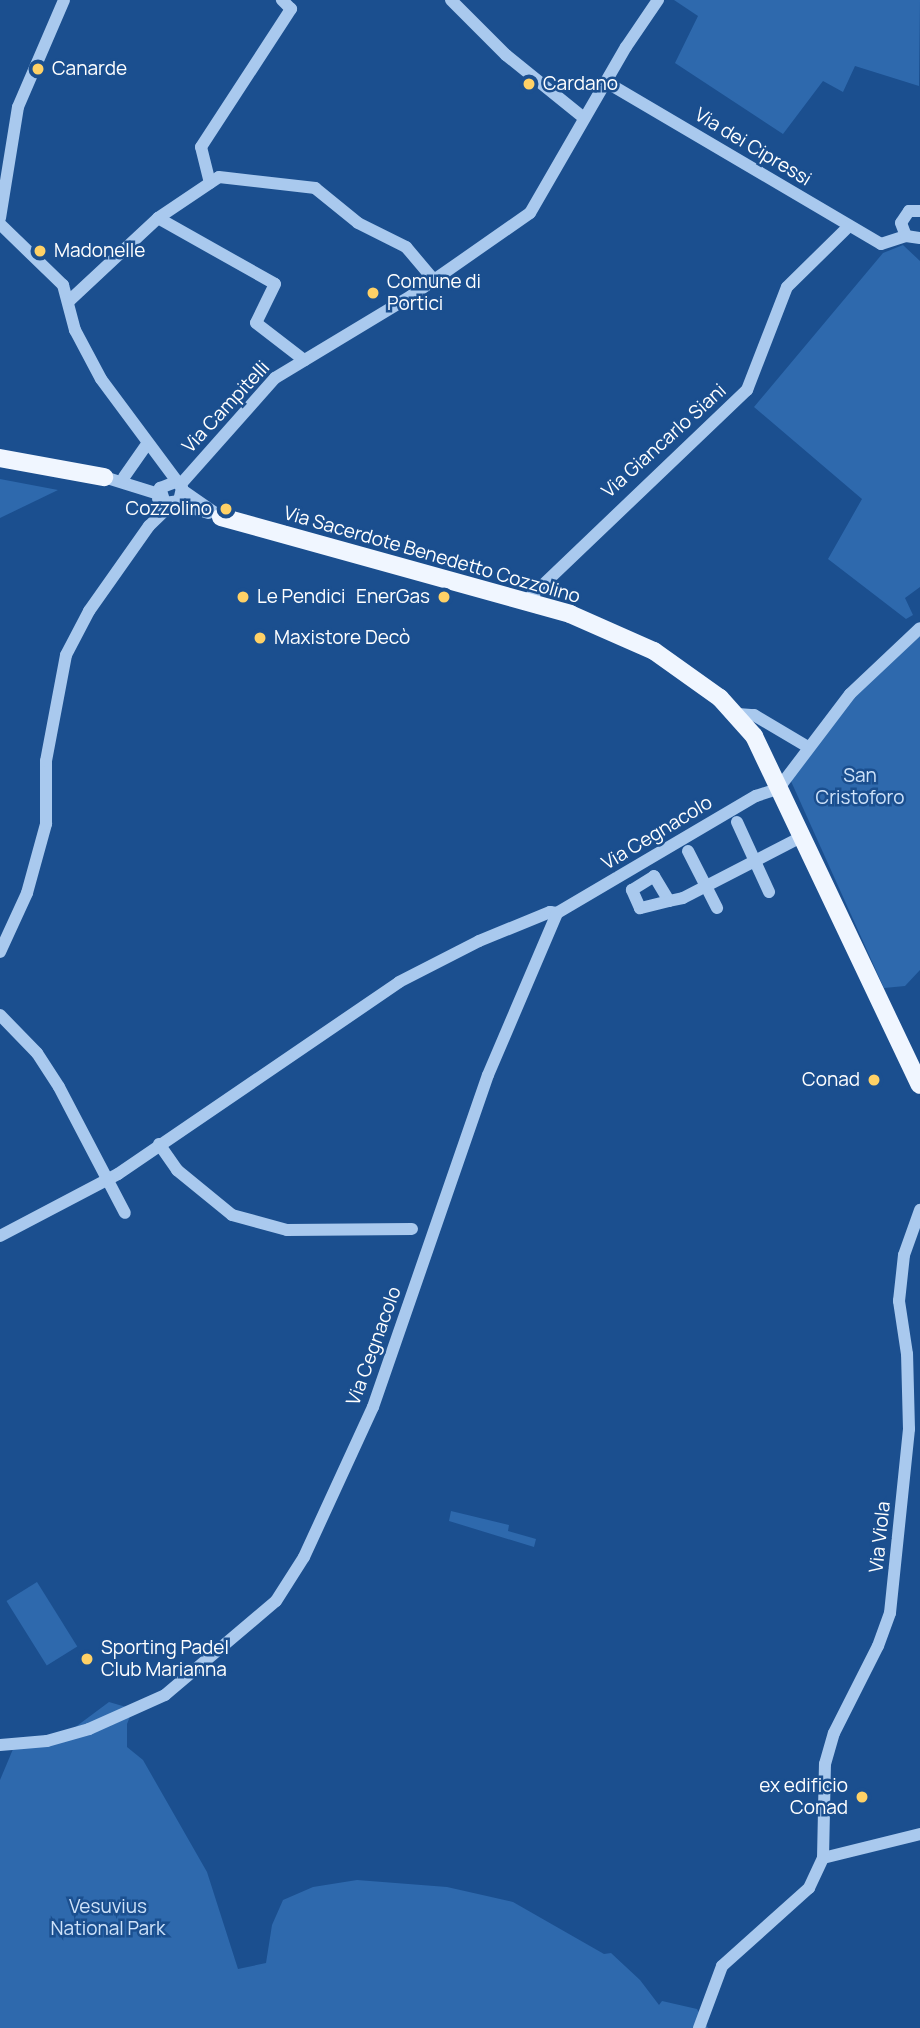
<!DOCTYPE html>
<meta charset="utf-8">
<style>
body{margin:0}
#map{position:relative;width:920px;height:2028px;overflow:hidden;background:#1b4f8f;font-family:Manrope,sans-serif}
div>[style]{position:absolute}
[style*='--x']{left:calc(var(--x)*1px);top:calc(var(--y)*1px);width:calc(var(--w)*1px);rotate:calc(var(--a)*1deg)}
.green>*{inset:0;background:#2e69ad;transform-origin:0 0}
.minor>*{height:12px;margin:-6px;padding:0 6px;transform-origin:6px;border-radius:6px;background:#a9c9ee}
.major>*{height:18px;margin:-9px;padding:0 9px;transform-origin:9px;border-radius:9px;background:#f0f6ff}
.dots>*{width:19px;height:19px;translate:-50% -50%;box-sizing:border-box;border:4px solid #1b4f8f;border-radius:50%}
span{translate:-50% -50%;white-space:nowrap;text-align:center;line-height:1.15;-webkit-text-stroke:5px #1b4f8f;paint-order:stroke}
.poi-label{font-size:19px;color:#fff}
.left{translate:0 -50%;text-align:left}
.right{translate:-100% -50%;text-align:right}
.street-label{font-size:19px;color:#fff}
.park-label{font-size:19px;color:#cfe3fa}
</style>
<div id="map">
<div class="green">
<div style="clip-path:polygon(920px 0,919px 86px,855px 66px,843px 92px,823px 81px,783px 134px,675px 63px,698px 16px,674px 0)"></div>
<div style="clip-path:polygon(903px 245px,920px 261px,920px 587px,905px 598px,913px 615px,906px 619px,828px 559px,862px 499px,754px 407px,883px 253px)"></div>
<div style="clip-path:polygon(0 479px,58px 490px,0 518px)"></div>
<div style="clip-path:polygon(920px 636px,920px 970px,905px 986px,884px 988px,790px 779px,852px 697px)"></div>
<div style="clip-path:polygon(451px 1511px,509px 1525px,508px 1531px,536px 1539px,534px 1547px,449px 1521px)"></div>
<div style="left:37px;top:1582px;width:76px;height:36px;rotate:58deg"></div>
<div style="clip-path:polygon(109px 1702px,133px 1709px,127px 1724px,127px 1747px,143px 1760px,207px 1872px,238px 1969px,266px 1963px,272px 1925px,283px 1900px,313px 1887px,357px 1880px,447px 1887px,513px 1902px,604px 1954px,611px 1953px,640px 1980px,659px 2005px,662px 2001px,697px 2009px,708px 2028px,0 2028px,0 1780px,16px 1742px,62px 1737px)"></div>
</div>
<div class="minor">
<div style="--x:451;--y:0;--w:78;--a:45"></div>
<div style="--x:506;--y:55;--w:100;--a:38.9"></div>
<div style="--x:606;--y:82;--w:319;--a:30.5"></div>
<div style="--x:881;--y:244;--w:26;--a:-18"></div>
<div style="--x:210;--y:183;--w:37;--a:-104"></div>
<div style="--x:201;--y:147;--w:165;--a:-56.9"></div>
<div style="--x:291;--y:9;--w:13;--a:-135"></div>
<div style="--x:920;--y:211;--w:11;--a:180"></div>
<div style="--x:909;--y:211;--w:14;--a:124"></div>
<div style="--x:901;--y:223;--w:14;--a:69"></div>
<div style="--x:906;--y:236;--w:14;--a:8"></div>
<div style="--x:0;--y:218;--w:112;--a:-80.8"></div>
<div style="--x:18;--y:107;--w:116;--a:-66.7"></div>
<div style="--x:158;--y:218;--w:134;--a:29.4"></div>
<div style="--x:275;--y:284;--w:43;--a:116"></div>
<div style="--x:256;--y:323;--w:61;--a:37.6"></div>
<div style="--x:0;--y:224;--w:88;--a:44.1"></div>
<div style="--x:63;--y:285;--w:47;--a:75.1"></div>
<div style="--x:75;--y:330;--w:55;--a:62"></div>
<div style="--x:101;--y:379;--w:136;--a:53.4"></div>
<div style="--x:182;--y:488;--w:13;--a:103"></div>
<div style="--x:179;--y:501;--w:14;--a:172"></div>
<div style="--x:165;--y:503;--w:16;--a:-108"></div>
<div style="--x:160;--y:488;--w:17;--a:-21"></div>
<div style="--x:69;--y:301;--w:122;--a:-43"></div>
<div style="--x:158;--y:218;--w:73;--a:-33.9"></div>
<div style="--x:219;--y:177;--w:97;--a:6.5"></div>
<div style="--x:315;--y:188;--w:55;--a:39.1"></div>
<div style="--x:358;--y:223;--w:54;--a:26.6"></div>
<div style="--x:406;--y:247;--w:43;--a:49.7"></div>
<div style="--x:104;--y:477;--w:58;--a:17.2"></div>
<div style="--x:159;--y:494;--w:5;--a:101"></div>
<div style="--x:124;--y:477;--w:40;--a:-55.1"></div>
<div style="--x:180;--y:485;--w:143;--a:-48.4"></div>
<div style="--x:275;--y:378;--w:159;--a:-31.1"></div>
<div style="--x:411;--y:296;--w:145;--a:-34.9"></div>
<div style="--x:530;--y:213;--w:192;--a:-60"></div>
<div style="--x:626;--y:47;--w:57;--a:-55.8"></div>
<div style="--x:182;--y:490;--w:47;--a:34.7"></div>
<div style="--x:176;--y:503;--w:34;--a:17"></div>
<div style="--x:526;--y:601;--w:306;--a:-43.7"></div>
<div style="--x:747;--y:390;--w:110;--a:-68.8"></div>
<div style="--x:787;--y:287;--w:87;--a:-44.5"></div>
<div style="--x:738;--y:714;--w:16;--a:4"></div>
<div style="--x:754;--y:715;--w:63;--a:30.7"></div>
<div style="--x:737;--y:822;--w:77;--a:65.4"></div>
<div style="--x:688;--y:851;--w:64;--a:63"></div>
<div style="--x:669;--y:901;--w:30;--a:166"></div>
<div style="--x:640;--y:908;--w:20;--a:-114"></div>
<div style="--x:632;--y:890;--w:26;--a:-32"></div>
<div style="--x:654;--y:876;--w:29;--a:59"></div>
<div style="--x:669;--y:901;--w:14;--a:-12"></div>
<div style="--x:683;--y:898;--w:133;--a:-27.3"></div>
<div style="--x:0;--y:952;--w:65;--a:-65.4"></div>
<div style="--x:27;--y:893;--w:72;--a:-74.6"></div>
<div style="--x:46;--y:824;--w:63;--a:-90"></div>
<div style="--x:46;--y:761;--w:108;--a:-79.3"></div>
<div style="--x:66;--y:655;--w:50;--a:-62.4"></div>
<div style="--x:89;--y:611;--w:104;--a:-54.8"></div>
<div style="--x:149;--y:526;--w:32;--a:-44"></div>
<div style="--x:0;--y:1015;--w:53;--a:45.8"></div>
<div style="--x:37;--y:1053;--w:40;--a:57.1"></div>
<div style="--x:59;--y:1087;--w:142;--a:62.4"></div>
<div style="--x:159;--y:1144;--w:32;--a:55"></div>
<div style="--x:177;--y:1170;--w:71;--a:39.3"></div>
<div style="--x:232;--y:1215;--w:57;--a:15.3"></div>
<div style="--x:287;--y:1230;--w:125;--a:-0.5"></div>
<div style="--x:0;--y:1236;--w:133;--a:-27.7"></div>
<div style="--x:118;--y:1174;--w:340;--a:-34.3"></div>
<div style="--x:399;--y:982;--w:90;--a:-27.1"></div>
<div style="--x:479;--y:941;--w:77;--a:-22.2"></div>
<div style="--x:550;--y:912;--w:7;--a:8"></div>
<div style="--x:557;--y:913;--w:231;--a:-30.5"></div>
<div style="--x:756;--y:796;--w:23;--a:-18"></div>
<div style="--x:778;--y:789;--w:119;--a:-52.8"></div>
<div style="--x:850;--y:694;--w:96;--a:-43.3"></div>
<div style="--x:0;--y:1745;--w:47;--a:-4.9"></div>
<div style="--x:47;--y:1741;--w:44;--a:-15.9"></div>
<div style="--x:89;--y:1729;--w:83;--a:-24.1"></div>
<div style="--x:165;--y:1695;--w:145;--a:-40.3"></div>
<div style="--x:276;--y:1601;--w:52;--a:-57.5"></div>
<div style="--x:304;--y:1557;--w:165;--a:-65.3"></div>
<div style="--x:373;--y:1407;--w:351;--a:-70.9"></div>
<div style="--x:488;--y:1075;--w:176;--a:-66.9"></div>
<div style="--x:823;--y:1858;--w:100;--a:-13.9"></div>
<div style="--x:699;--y:2028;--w:66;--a:-69.6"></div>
<div style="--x:722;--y:1966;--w:117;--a:-41.9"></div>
<div style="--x:809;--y:1888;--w:33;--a:-65"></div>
<div style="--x:823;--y:1858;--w:94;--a:-88.8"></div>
<div style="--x:825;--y:1764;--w:32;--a:-74"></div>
<div style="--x:834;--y:1733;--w:97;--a:-63.2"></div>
<div style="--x:878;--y:1646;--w:35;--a:-70"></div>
<div style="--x:890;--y:1613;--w:185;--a:-84.1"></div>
<div style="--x:909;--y:1429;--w:75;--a:-91.5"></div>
<div style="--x:907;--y:1354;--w:54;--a:-98.6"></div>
<div style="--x:899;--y:1301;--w:46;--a:-83.8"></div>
<div style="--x:904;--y:1255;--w:48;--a:-70.4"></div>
</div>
<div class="major">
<div style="--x:0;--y:458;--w:106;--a:10.4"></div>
<div style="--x:221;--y:517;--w:362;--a:15.5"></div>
<div style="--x:570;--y:614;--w:92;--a:23.8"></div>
<div style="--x:654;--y:651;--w:81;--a:35.5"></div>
<div style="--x:720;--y:698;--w:51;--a:48.2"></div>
<div style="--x:754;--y:736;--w:386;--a:64.6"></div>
</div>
<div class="dots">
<div style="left:38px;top:69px;background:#ffd166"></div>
<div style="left:529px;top:84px;background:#ffd166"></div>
<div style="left:40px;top:251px;background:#ffd166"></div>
<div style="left:373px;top:293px;background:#ffd166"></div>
<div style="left:226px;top:509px;background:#ffd166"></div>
<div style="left:243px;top:597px;background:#ffd166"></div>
<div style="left:444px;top:597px;background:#ffd166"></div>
<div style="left:260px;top:638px;background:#ffd166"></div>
<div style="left:874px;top:1080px;background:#ffd166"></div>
<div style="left:87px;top:1659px;background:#ffd166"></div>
<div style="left:862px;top:1797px;background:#ffd166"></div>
</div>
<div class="poi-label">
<span class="left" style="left:52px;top:69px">Canarde</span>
<span class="left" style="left:543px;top:84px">Cardano</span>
<span class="left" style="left:54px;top:251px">Madonelle</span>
<span class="left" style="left:387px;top:293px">Comune di<br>Portici</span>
<span class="right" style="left:212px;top:509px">Cozzolino</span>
<span class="left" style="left:257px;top:597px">Le Pendici</span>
<span class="right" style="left:430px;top:597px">EnerGas</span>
<span class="left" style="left:274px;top:638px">Maxistore Decò</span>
<span class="right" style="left:860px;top:1080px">Conad</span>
<span class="left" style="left:101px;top:1659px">Sporting Padel<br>Club Marianna</span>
<span class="right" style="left:848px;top:1797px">ex edificio<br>Conad</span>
</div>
<div class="street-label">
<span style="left:753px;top:147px;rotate:31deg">Via dei Cipressi</span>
<span style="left:226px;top:407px;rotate:-47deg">Via Campitelli</span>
<span style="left:664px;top:441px;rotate:-42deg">Via Giancarlo Siani</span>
<span style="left:432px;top:555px;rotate:16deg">Via Sacerdote Benedetto Cozzolino</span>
<span style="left:657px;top:833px;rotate:-31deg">Via Cegnacolo</span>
<span style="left:374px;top:1346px;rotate:-70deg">Via Cegnacolo</span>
<span style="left:880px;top:1537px;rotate:-84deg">Via Viola</span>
</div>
<div class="park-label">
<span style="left:860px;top:787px">San<br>Cristoforo</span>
<span style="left:108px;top:1918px">Vesuvius<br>National Park</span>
</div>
</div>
